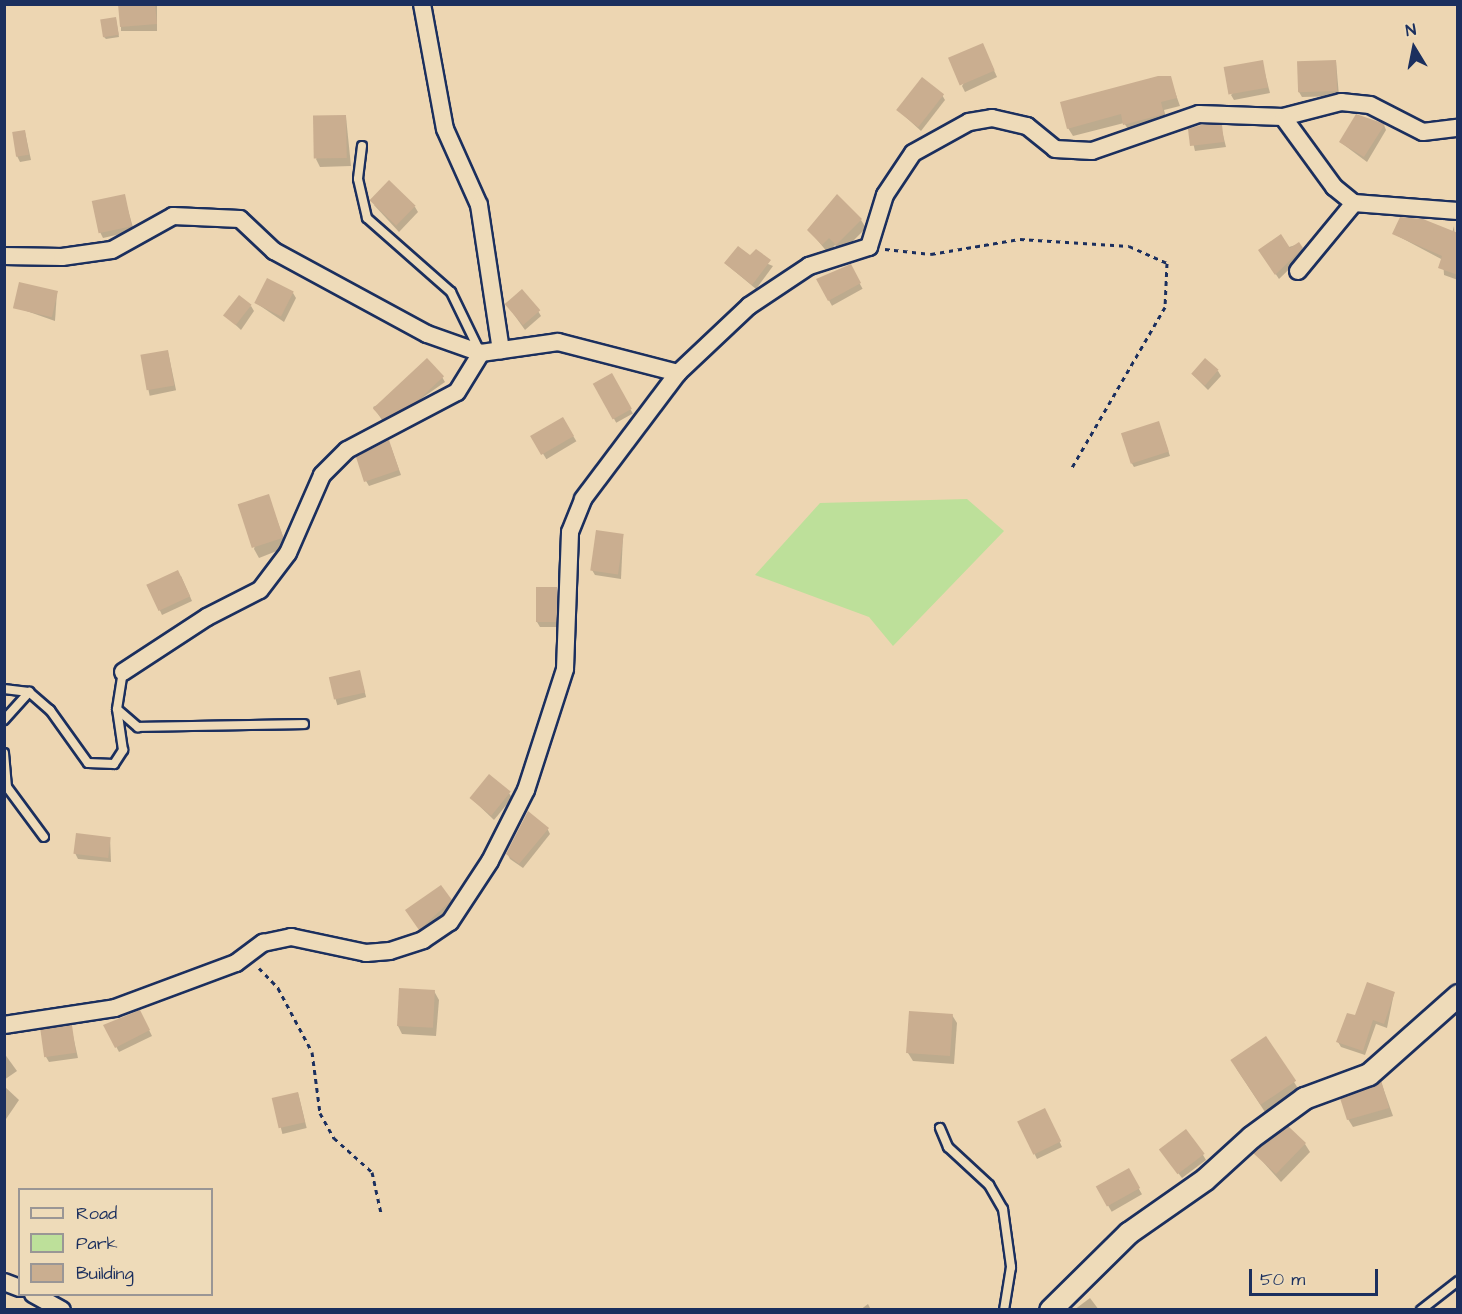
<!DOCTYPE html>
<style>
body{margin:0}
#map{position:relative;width:1462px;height:1314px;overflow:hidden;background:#edd6b2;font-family:"Architects Daughter",sans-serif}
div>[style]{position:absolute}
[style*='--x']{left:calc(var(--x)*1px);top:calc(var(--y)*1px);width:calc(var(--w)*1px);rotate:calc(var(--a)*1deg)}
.green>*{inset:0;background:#bde09a}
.shadow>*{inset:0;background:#0003;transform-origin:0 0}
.building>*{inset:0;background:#caae90;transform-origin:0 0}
.path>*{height:3px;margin-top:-1.5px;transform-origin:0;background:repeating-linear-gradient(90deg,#1b2f5e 0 4.5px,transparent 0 9px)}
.roads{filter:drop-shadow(2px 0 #1b2f5e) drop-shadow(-2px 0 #1b2f5e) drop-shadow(0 2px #1b2f5e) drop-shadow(0 -2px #1b2f5e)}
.service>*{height:8px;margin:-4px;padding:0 4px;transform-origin:4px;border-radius:4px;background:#eedbb9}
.minor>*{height:16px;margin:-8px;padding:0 8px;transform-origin:8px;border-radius:8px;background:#eedbb9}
.tertiary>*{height:21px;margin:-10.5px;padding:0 10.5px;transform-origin:10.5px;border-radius:10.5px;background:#eedbb9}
span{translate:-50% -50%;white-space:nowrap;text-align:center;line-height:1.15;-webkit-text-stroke:5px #eedbb9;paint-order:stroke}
.frame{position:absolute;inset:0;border:6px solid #1b2f5e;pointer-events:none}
.legend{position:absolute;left:18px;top:1188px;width:195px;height:108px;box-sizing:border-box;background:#eedbb9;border:2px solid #9a9695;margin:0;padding:8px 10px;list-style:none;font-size:18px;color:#1b2f5e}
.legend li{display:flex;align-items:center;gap:12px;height:30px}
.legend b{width:30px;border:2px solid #9a9695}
.north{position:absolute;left:1384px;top:18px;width:60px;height:60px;-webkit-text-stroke:4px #eedbb9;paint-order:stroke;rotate:350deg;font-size:16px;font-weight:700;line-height:24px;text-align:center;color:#1b2f5e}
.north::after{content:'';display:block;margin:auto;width:21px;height:27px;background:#1b2f5e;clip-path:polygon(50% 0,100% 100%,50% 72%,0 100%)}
.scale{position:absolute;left:1249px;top:1269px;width:129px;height:27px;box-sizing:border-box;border:3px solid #1b2f5e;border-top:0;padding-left:8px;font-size:18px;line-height:21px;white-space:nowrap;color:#1b2f5e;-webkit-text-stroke:4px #eedbb9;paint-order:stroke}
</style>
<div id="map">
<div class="green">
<div style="clip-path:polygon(967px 499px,1004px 531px,893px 646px,869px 617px,755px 575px,820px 503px)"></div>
</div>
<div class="shadow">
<div style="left:121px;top:4px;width:36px;height:27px"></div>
<div style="clip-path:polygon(116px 19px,119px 37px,106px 39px,104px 37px)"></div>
<div style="clip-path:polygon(985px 50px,997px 77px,965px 92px,962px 86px)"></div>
<div style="clip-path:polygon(1336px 61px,1339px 96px,1302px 97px,1299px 92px)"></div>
<div style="clip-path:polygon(1262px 62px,1270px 93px,1234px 100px,1231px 95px)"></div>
<div style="clip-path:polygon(1170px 78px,1180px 106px,1164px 110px,1167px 122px,1130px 132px,1124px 123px,1073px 136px,1068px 128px)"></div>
<div style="clip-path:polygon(942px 95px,945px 100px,921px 131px,898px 110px)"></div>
<div style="clip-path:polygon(346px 117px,351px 166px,320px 167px,316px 159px)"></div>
<div style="clip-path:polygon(1384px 125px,1386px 130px,1367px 162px,1340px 142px)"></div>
<div style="clip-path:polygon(1221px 127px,1226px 147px,1195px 151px,1190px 130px)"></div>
<div style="clip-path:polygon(25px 132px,31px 160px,20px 162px,17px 156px)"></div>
<div style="clip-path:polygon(124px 196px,134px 231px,103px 238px,100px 232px)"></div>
<div style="clip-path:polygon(374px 205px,415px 207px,418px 212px,399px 232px)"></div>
<div style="clip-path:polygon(861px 220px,866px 228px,842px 252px,835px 245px,828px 253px,809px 230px)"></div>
<div style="clip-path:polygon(1454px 226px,1458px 280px,1444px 275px,1443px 260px,1394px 234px,1452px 233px)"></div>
<div style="clip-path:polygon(1299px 244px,1305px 254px,1279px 279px,1263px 255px)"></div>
<div style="clip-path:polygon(751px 257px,773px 266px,756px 289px,726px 264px)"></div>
<div style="left:850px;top:266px;width:26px;height:35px;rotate:61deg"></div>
<div style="clip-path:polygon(57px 292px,55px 321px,15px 307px)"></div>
<div style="clip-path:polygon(293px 293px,296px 298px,284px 322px,256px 303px)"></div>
<div style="clip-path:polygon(251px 306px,254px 311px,241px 330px,226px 316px)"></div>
<div style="clip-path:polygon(510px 309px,538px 311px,541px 316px,525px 330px)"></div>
<div style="left:168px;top:352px;width:39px;height:27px;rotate:78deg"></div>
<div style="clip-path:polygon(1218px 371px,1221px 376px,1208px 390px,1193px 375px)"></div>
<div style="left:612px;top:376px;width:43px;height:19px;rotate:61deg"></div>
<div style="clip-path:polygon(442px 377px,445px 382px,385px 424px,373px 407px)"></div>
<div style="left:563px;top:419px;width:26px;height:35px;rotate:59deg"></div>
<div style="clip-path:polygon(1159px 423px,1170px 456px,1134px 467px,1131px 462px)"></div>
<div style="clip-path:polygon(391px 447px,401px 475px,369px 486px,366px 481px)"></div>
<div style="clip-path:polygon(268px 496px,287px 547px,259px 558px,254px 549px)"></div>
<div style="clip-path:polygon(623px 536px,621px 579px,595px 575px,592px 570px)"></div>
<div style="clip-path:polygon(181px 576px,192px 601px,162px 615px,148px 585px)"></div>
<div style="clip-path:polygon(557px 588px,558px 627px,540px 627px,537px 622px)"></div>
<div style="left:359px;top:672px;width:26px;height:30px;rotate:74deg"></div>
<div style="clip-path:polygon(509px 793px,512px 798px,494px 820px,471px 798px)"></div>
<div style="clip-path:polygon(547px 828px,550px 834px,523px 868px,510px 859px,507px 853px)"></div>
<div style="clip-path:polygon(110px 838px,111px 862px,78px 859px,75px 853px)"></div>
<div style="clip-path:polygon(451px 901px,454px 906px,423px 934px,410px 916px)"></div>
<div style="clip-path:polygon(434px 991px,439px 1000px,436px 1036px,402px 1034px,398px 1026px)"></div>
<div style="clip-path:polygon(1394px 993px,1387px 1028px,1376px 1024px,1365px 1055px,1341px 1047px,1338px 1042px,1356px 1017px)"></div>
<div style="clip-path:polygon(140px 1012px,152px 1036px,119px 1052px,105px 1025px)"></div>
<div style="clip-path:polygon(952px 1015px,957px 1023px,954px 1064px,913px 1061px,908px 1053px)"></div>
<div style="clip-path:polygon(71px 1027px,78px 1058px,49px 1062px,46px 1057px)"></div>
<div style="clip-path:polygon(4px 1053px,17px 1071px,4px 1080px)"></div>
<div style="clip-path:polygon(1236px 1068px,1294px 1082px,1299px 1090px,1265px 1112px)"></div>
<div style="clip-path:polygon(1381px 1082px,1393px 1116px,1353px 1127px,1348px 1119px)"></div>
<div style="clip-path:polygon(4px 1086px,19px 1100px,4px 1122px)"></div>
<div style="left:298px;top:1093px;width:36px;height:25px;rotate:76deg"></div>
<div style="clip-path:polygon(1047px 1115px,1062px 1147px,1037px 1159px,1019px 1122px)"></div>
<div style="clip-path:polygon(1305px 1144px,1310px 1152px,1281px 1182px,1255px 1153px)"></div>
<div style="clip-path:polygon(1164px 1154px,1203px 1155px,1206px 1160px,1182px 1178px)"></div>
<div style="left:1128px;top:1170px;width:28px;height:35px;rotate:60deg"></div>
<div style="clip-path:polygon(1090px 1298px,1099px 1310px,1074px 1310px)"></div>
<div style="clip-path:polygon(868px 1304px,871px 1310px,860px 1310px)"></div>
</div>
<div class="building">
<div style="clip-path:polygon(118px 4px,155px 4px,157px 24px,120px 27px)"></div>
<div style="left:116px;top:17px;width:18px;height:16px;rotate:81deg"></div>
<div style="left:983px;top:43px;width:30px;height:38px;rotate:67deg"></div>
<div style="left:1263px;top:60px;width:28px;height:40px;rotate:80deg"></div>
<div style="left:1336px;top:60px;width:31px;height:39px;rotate:88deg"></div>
<div style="clip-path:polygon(1158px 76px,1171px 76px,1177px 98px,1161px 102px,1164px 114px,1123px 125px,1121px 114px,1067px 129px,1060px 102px)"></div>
<div style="left:922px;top:77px;width:28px;height:42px;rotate:38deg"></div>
<div style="clip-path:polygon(1356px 114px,1385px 124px,1364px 157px,1339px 142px)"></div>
<div style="left:346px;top:115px;width:43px;height:33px;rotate:89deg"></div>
<div style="clip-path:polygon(1201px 125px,1222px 125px,1224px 142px,1190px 146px,1188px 129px)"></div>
<div style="left:25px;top:130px;width:25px;height:13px;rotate:81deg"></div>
<div style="left:389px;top:180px;width:37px;height:28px;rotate:44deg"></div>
<div style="left:125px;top:194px;width:33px;height:34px;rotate:78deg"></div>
<div style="clip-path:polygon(837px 194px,862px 219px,836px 245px,829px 238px,822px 245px,807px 230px)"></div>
<div style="clip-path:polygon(1400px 217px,1423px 219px,1458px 233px,1458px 275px,1438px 268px,1442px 256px,1392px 234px)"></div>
<div style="clip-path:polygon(1281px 234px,1290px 248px,1299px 242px,1303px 248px,1275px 275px,1258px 250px)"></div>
<div style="clip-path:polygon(738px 246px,750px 255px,756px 249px,771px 260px,752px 285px,724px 263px)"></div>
<div style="clip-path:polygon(851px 264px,861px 283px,828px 301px,816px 279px)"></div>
<div style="left:267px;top:278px;width:30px;height:28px;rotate:27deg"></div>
<div style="left:19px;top:282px;width:40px;height:27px;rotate:13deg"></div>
<div style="left:522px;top:289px;width:28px;height:23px;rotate:49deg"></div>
<div style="left:239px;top:295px;width:16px;height:26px;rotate:38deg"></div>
<div style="left:168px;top:350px;width:36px;height:28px;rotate:80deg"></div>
<div style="left:427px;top:358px;width:25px;height:74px;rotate:47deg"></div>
<div style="left:1205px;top:358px;width:18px;height:21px;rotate:41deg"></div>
<div style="left:612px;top:373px;width:41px;height:22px;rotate:61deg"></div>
<div style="left:563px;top:417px;width:22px;height:38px;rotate:60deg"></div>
<div style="left:1159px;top:421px;width:32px;height:40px;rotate:72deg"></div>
<div style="clip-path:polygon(389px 440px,399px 470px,364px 482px,356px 457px)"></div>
<div style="left:269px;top:494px;width:46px;height:33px;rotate:72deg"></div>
<div style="left:596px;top:530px;width:28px;height:41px;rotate:8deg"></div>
<div style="left:178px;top:570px;width:29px;height:35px;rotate:65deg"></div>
<div style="left:536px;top:587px;width:21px;height:35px"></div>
<div style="left:360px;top:670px;width:23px;height:32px;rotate:77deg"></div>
<div style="left:489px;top:774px;width:28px;height:31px;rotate:39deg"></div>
<div style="clip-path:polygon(528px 811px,549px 828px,519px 864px,506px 854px)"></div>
<div style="left:76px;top:833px;width:35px;height:21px;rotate:7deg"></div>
<div style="clip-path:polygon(441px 885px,452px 900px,419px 930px,405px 910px)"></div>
<div style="clip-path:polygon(1367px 982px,1395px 992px,1384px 1024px,1373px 1020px,1363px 1051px,1336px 1042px,1347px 1013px,1355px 1015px)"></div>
<div style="left:399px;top:988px;width:36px;height:38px;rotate:3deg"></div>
<div style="clip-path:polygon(140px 1010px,150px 1030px,115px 1048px,103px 1025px)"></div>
<div style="left:909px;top:1011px;width:44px;height:42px;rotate:4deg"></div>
<div style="left:72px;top:1025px;width:28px;height:32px;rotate:82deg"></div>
<div style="left:1266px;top:1036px;width:54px;height:43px;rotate:56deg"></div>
<div style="clip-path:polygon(1381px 1080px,1389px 1108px,1347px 1120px,1340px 1098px)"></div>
<div style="left:298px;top:1092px;width:31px;height:27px;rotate:77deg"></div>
<div style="left:1045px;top:1108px;width:37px;height:31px;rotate:64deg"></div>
<div style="clip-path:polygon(1288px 1126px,1306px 1143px,1276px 1174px,1253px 1153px)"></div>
<div style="left:1186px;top:1129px;width:31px;height:34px;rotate:53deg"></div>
<div style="left:1129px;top:1168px;width:23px;height:38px;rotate:61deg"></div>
</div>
<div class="path">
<div style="--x:885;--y:249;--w:46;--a:6.2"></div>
<div style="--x:931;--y:254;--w:90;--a:-9.6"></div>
<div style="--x:1020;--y:239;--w:109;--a:3.7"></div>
<div style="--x:1129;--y:246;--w:42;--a:24.1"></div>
<div style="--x:1167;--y:263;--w:44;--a:92.6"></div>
<div style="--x:1165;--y:307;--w:187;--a:120.1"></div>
<div style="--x:259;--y:968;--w:28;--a:46"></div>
<div style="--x:278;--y:988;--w:72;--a:62"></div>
<div style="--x:312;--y:1052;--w:62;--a:82.5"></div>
<div style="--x:320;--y:1113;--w:29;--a:61"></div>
<div style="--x:334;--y:1138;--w:51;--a:41.8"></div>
<div style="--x:372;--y:1172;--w:42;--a:77.6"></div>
</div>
<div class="roads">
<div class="service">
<div style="--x:362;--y:146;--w:33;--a:97"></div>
<div style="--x:358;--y:179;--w:40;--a:77"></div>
<div style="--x:367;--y:218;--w:112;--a:41.4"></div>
<div style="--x:451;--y:292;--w:67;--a:64.2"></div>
<div style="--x:4;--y:689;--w:25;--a:7"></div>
<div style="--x:29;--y:692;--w:28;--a:41"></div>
<div style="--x:50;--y:710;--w:65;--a:54.4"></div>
<div style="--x:88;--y:763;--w:26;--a:2"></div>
<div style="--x:114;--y:764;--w:17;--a:-57"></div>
<div style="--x:123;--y:750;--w:41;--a:-98.3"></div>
<div style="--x:117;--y:709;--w:37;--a:-81"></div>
<div style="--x:117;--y:709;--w:28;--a:41"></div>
<div style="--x:138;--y:727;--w:166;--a:-1"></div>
<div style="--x:4;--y:720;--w:38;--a:-48"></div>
<div style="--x:4;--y:753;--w:34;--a:85"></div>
<div style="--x:7;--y:787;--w:62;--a:53.5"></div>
<div style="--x:940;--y:1128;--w:21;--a:67"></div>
<div style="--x:948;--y:1147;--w:56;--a:42.8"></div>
<div style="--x:989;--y:1185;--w:28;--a:60"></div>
<div style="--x:1003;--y:1209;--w:59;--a:82.1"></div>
<div style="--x:1011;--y:1267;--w:44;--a:99.2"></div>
<div style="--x:1421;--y:1310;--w:47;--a:-38.1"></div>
</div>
<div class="minor">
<div style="--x:422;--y:4;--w:127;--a:79.6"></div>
<div style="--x:445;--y:129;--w:83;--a:65.9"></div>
<div style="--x:479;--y:205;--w:147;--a:81.4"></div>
<div style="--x:1283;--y:117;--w:87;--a:53.9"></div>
<div style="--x:1334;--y:187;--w:26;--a:39"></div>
<div style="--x:1354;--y:203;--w:104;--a:4.4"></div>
<div style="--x:4;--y:256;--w:58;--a:1"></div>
<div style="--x:62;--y:257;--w:50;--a:-8"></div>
<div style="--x:112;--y:250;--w:70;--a:-29.1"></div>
<div style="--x:173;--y:216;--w:67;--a:2.6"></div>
<div style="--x:240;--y:219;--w:47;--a:43.3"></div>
<div style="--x:274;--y:251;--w:174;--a:28.5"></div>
<div style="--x:427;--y:334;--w:57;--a:19.4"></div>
<div style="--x:481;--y:353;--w:78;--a:-8.1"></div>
<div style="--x:558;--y:342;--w:124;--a:14.5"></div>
<div style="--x:1298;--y:271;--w:88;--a:-50.5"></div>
<div style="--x:123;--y:672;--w:100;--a:-33.2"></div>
<div style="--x:207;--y:617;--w:59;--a:-27"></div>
<div style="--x:260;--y:590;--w:46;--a:-52.9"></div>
<div style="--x:288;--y:553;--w:85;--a:-66.4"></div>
<div style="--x:322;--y:475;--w:35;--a:-45"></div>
<div style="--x:347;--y:450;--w:124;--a:-27.8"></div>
<div style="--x:457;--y:392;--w:46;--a:-58.4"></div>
<div style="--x:4;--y:1025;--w:112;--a:-8.7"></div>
<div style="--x:115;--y:1008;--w:129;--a:-20.4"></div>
<div style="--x:236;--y:963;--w:34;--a:-37"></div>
<div style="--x:263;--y:943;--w:29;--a:-12"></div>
<div style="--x:291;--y:937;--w:77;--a:12"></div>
<div style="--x:366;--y:953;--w:24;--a:-5"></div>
<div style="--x:390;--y:951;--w:35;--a:-18"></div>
<div style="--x:423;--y:940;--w:32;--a:-34"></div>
<div style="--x:450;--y:922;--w:73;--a:-56.7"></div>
<div style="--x:490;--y:861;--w:80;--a:-63.1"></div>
<div style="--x:526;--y:790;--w:127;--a:-72.1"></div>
<div style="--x:565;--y:669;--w:137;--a:-87.9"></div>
<div style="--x:570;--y:532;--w:35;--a:-68"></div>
<div style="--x:583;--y:499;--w:158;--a:-53"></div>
<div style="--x:678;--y:373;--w:98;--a:-43.3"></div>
<div style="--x:749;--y:306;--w:72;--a:-33.7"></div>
<div style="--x:809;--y:266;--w:63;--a:-17.6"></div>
<div style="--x:869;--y:247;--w:54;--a:-72.9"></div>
<div style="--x:885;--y:195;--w:50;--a:-56.3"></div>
<div style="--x:913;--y:153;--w:64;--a:-29"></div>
<div style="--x:969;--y:122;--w:23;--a:-10"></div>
<div style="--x:992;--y:118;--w:36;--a:13"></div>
<div style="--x:1027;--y:126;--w:36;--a:39"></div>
<div style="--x:1055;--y:149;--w:37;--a:3"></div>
<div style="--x:1092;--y:151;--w:113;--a:-19.1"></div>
<div style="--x:1199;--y:114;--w:84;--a:2"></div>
<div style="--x:1283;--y:117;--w:60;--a:-14.5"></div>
<div style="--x:1341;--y:102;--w:29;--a:6"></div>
<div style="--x:1370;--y:105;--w:59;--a:27"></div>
<div style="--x:1423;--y:132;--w:35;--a:-7"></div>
<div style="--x:4;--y:1282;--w:17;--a:21"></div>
<div style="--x:33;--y:1294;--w:33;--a:29"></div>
</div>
<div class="tertiary">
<div style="--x:1050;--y:1310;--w:110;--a:-44.6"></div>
<div style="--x:1128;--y:1233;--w:94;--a:-35"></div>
<div style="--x:1205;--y:1179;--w:62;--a:-42.4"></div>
<div style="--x:1251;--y:1137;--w:66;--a:-36.3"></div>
<div style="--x:1304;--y:1098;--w:69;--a:-20.3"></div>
<div style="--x:1369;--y:1074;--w:119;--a:-41.6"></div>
</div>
</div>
<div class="frame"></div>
<ul class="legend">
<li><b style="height:8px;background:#eedbb9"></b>Road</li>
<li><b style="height:16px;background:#bde09a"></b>Park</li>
<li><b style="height:16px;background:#caae90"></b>Building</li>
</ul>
<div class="north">N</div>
<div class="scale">50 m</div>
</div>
